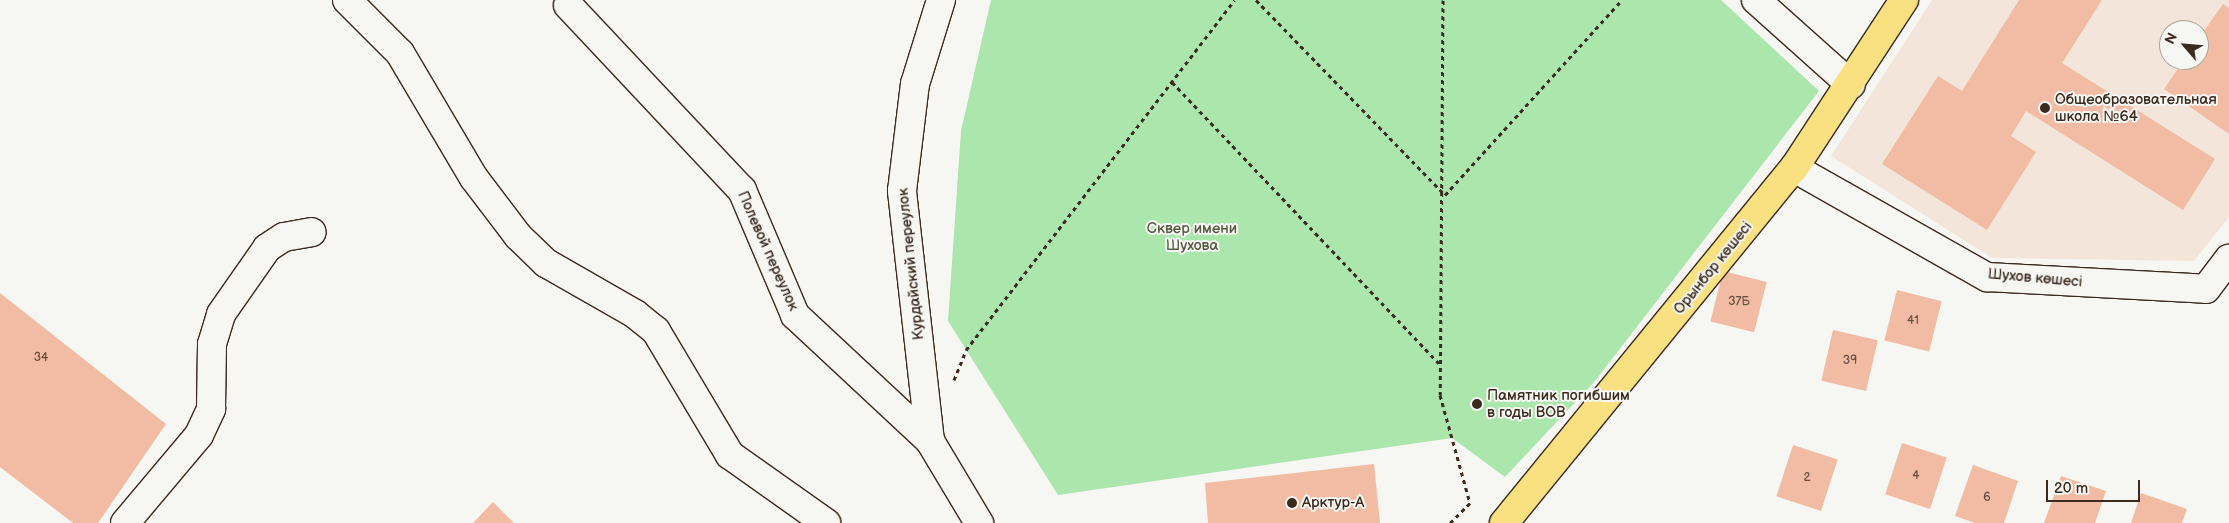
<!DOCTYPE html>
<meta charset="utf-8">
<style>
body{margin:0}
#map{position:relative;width:2229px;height:523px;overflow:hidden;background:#f6f6f2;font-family:"Balsamiq Sans",sans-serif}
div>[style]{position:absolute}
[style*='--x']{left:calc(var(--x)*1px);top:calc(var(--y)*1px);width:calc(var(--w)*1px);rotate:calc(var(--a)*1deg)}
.built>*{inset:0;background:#f4e5da}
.green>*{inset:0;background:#abe6ac}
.building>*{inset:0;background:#f1bca3;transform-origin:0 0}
.path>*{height:3px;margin-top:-1.5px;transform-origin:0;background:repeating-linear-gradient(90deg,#3b2a1e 0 4px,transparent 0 8px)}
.roads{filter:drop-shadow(1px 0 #3b2a1e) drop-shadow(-1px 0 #3b2a1e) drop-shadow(0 1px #3b2a1e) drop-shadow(0 -1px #3b2a1e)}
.minor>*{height:28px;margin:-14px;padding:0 14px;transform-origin:14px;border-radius:14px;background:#f6f6f2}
.major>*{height:28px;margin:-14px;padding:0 14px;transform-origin:14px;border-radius:14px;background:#f9e181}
.dots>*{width:14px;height:14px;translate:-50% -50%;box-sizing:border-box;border:2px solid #f6f6f2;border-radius:50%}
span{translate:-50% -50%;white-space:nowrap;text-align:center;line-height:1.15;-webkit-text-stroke:4px #f6f6f2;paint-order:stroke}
.number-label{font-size:12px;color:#684e3f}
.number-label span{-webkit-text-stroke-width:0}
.poi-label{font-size:15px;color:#3b2a1e}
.left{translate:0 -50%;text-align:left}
.park-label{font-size:15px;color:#575942}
.street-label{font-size:15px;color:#3b2a1e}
.north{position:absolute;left:2159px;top:20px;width:50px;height:50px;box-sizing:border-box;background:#f6f6f2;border:1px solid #aba49d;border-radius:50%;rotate:297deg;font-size:14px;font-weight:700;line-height:20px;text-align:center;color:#3b2a1e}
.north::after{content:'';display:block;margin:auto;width:18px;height:22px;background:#3b2a1e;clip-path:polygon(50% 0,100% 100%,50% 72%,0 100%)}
.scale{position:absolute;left:2046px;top:480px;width:94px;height:22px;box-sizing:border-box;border:2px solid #3b2a1e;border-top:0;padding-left:6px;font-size:15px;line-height:18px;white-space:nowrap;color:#3b2a1e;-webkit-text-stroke:4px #f6f6f2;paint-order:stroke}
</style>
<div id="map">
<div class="built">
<div style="clip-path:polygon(evenodd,1932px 0,2229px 0,2229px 217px,2194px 261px,1992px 258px,1831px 156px,1932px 0,2169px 30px,2199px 30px,2199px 60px,2169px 60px,2169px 30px)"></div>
</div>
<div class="green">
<div style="clip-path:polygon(991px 0,1721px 0,1819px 91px,1595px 381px,1505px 477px,1452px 438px,1058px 495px,948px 321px,961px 131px)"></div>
</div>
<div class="building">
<div style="clip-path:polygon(2019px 0,2102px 0,2062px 63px,2215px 159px,2183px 210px,2026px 111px,2011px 136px,2036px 152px,1987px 230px,1882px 164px,1938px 76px,1962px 91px)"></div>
<div style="clip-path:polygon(2223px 4px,2229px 8px,2229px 134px,2164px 89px,2184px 60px,2199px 60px,2199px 38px)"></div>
<div style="left:1723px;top:271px;width:45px;height:52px;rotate:14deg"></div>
<div style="left:1897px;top:290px;width:46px;height:52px;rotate:14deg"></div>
<div style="clip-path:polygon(0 293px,166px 424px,98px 523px,73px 523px,0 467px)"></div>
<div style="left:1833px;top:330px;width:46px;height:52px;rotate:13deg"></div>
<div style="left:1902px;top:443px;width:47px;height:54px;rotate:18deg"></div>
<div style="left:1793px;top:445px;width:47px;height:54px;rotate:18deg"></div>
<div style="clip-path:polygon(1374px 464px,1380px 523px,1208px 523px,1205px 483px)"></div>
<div style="clip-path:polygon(1973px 465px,2018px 481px,2004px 523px,1975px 523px,1955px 516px)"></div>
<div style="clip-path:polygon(2061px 476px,2106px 491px,2095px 523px,2044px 523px)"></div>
<div style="clip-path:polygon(2141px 493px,2187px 509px,2182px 523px,2131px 523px)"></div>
<div style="clip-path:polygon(493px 502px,514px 523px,473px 523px)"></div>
</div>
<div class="path">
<div style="--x:1256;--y:0;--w:272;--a:45.9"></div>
<div style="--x:1445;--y:195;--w:263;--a:-47.8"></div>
<div style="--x:1443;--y:0;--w:395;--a:90.4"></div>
<div style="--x:1440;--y:395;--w:112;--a:74.5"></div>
<div style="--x:1470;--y:503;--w:28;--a:135"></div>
<div style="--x:1172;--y:82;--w:389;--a:46.5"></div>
<div style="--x:954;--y:380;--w:32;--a:-68"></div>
<div style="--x:966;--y:350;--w:441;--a:-52.5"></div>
</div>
<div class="roads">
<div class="minor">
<div style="--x:347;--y:0;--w:75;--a:45"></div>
<div style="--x:400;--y:53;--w:145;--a:59.4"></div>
<div style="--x:474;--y:178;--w:73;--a:52.8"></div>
<div style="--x:518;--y:236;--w:39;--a:44"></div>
<div style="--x:546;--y:263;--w:103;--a:29.8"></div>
<div style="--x:635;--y:314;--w:27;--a:39"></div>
<div style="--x:656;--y:331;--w:144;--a:59.2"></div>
<div style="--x:730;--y:455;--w:118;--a:35.3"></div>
<div style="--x:1756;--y:0;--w:127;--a:41.8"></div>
<div style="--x:568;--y:5;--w:254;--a:46.8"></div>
<div style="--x:742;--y:190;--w:136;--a:67"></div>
<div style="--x:795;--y:315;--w:185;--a:43"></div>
<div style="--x:930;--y:441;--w:96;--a:59.1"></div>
<div style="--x:1794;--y:168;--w:222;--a:29.5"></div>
<div style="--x:1987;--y:277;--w:219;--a:3.1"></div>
<div style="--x:2206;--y:289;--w:38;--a:-53"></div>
<div style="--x:930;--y:441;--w:252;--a:-96.4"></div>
<div style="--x:902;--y:191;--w:108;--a:-83.1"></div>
<div style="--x:915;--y:84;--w:88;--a:-72.8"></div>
<div style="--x:125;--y:523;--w:115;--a:-49.9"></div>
<div style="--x:199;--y:435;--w:29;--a:-65"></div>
<div style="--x:211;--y:409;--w:65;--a:-89.1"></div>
<div style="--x:212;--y:344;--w:31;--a:-73"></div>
<div style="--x:221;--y:314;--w:80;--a:-55.1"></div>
<div style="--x:267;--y:248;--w:20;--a:-33"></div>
<div style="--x:284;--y:237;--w:28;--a:-10"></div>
</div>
<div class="major">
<div style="--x:1504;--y:523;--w:458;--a:-50.8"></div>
<div style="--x:1794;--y:168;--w:201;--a:-56.8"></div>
</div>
</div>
<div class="dots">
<div style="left:2045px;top:108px;background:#3b2a1e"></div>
<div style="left:1477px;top:404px;background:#3b2a1e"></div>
<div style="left:1292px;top:503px;background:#3b2a1e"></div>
</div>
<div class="number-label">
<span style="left:1739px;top:302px">37Б</span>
<span style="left:1913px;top:321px">41</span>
<span style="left:41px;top:358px">34</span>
<span style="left:1850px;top:361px">39</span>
<span style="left:1916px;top:476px">4</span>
<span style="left:1807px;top:478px">2</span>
<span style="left:1987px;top:498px">6</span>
</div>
<div class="poi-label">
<span class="left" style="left:2055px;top:108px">Общеобразовательная<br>школа №64</span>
<span class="left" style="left:1487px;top:404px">Памятник погибшим<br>в годы ВОВ</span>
<span class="left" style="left:1302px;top:503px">Арктур-А</span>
</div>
<div class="park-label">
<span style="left:1192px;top:237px">Сквер имени<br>Шухова</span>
</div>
<div class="street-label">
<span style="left:768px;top:251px;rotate:66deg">Полевой переулок</span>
<span style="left:911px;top:264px;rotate:-96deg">Курдайский переулок</span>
<span style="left:1713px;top:268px;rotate:-51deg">Орынбор көшесі</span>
<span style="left:2035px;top:278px;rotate:5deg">Шухов көшесі</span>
</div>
<div class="north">N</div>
<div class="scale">20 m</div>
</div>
